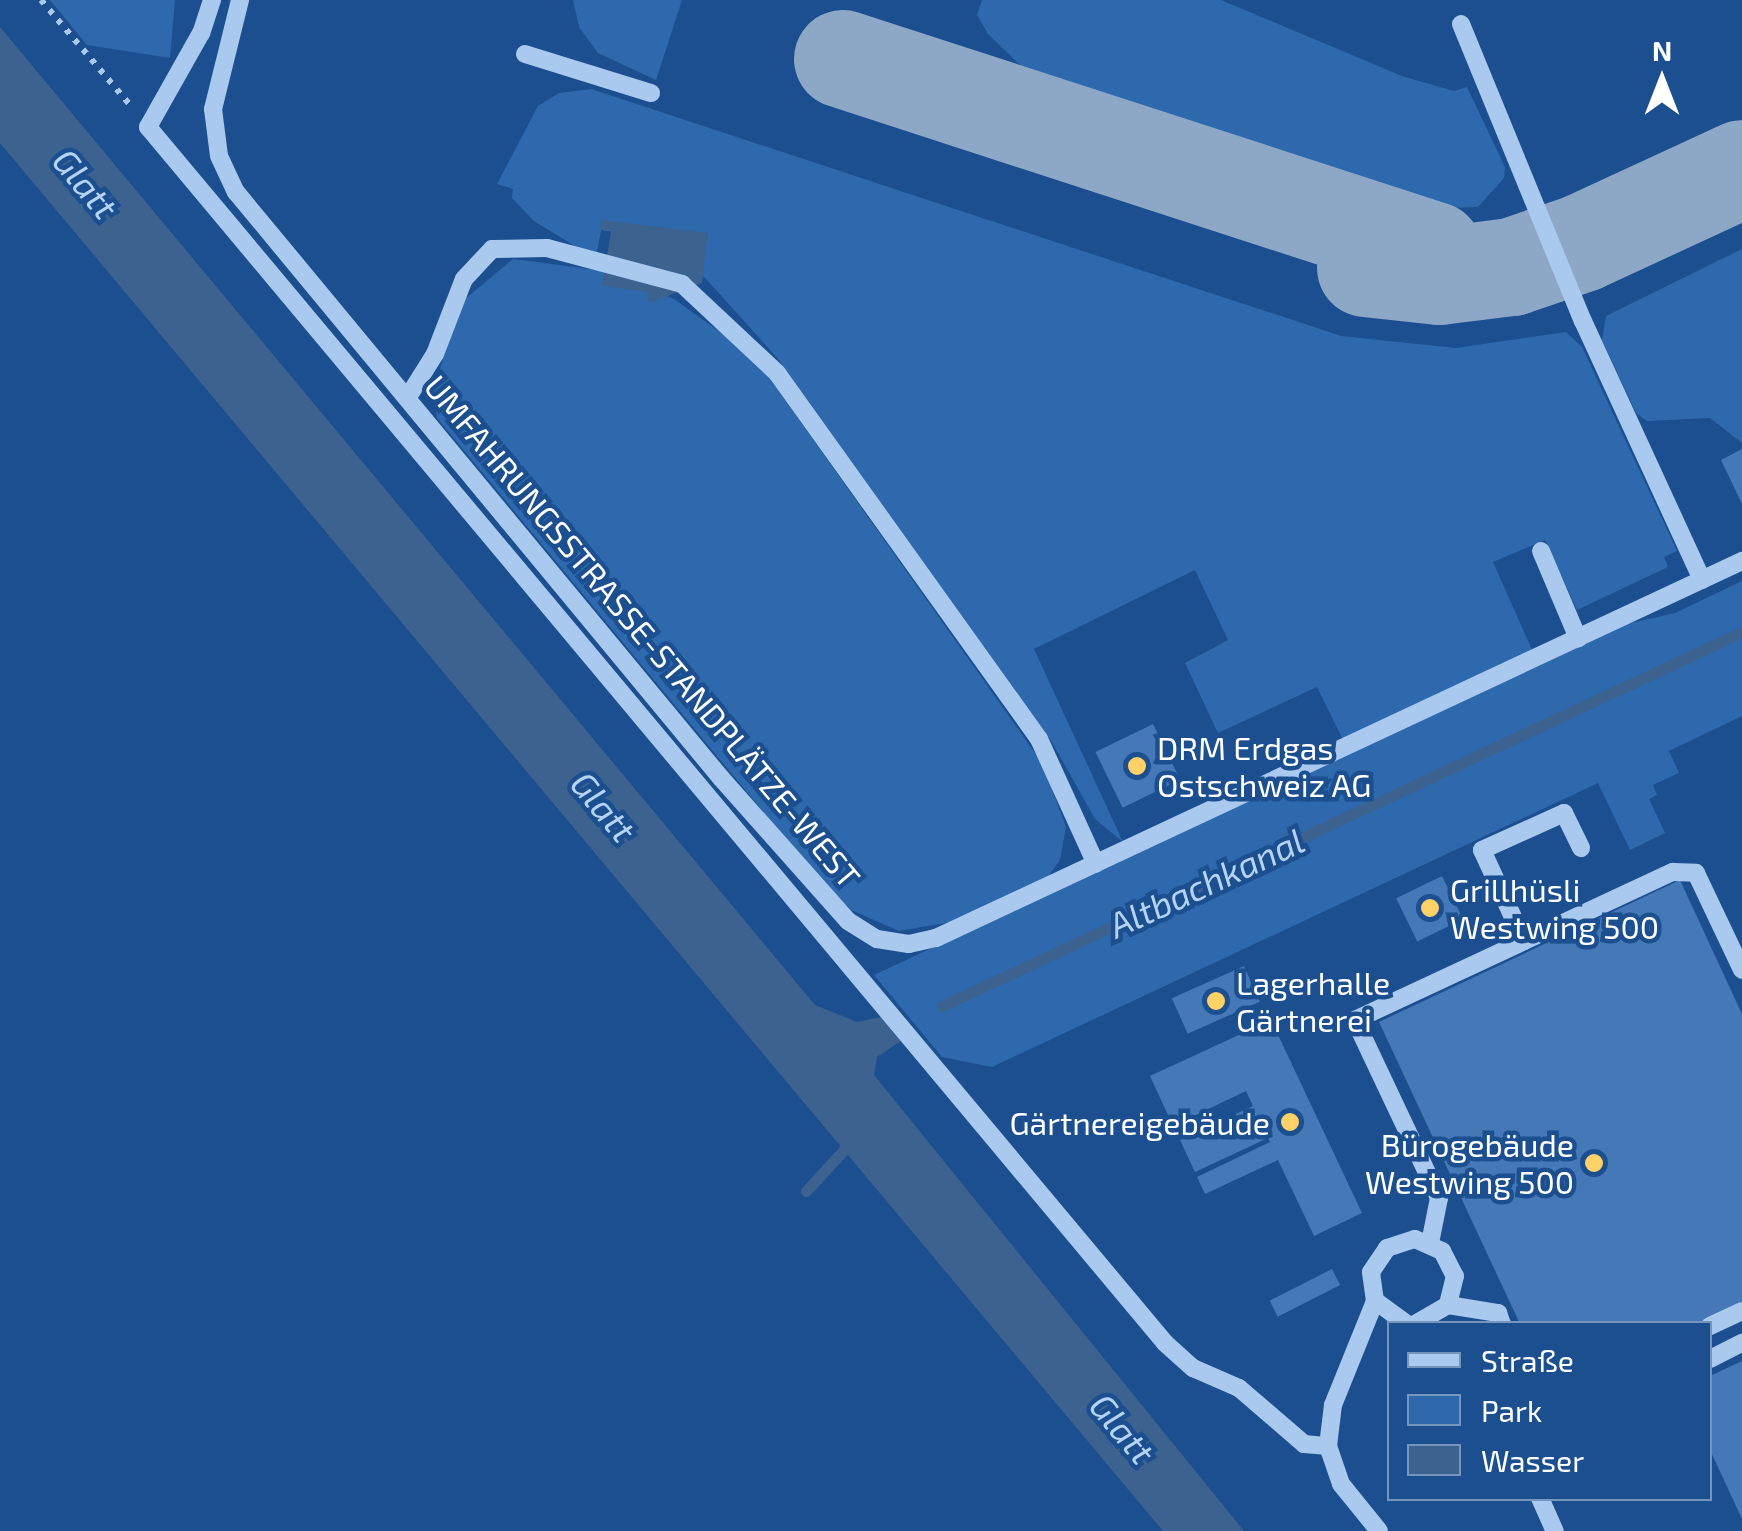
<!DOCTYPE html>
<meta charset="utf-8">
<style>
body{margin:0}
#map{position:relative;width:1742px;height:1531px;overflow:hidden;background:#1b4f8f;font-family:"Exo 2",sans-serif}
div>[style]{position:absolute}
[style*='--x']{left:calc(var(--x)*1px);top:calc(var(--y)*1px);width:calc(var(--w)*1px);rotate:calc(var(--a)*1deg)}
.green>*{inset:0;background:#2e69ad}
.water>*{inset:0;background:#3c6290}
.stream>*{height:11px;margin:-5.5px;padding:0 5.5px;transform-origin:5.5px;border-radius:5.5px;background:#3c6290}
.taxiway>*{height:98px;margin:-49px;padding:0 49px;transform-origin:49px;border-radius:49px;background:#8da7c7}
.building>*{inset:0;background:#4478b7;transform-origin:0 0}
.path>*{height:6px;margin-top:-3px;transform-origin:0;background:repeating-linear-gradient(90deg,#a9c9ee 0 5px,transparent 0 13px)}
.minor>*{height:18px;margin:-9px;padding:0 9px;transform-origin:9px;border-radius:9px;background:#a9c9ee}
.dots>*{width:28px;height:28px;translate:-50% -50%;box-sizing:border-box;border:5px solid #1b4f8f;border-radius:50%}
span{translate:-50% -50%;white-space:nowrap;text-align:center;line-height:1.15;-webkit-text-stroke:9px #1b4f8f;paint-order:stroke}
.street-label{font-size:32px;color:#fff}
.poi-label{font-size:32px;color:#fff}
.left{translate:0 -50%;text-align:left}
.right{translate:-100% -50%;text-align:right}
.water-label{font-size:35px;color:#b5d3f5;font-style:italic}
.legend{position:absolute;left:1387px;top:1321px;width:325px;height:180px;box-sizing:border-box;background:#1b4f8f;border:2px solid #7695bc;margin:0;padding:12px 18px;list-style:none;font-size:30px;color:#fff}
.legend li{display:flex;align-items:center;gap:20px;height:50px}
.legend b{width:50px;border:2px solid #7695bc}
.north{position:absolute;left:1612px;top:30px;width:100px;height:100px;-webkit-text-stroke:8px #1b4f8f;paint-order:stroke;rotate:0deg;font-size:28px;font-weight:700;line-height:40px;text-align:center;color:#fff}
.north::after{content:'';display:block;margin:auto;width:35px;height:45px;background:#fff;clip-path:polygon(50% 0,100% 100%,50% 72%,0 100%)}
</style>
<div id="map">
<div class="green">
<div style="clip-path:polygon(50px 0,175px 0,170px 58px,87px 45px)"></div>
<div style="clip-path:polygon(573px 0,682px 0,656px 80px,598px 53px,579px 27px)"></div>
<div style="clip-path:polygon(982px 0,1221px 0,1402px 76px,1454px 91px,1467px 87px,1505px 167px,1504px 178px,1478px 207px,1425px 209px,1294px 177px,1295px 171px,1042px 86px,988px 34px,977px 15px)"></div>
<div style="clip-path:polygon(591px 89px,1341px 336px,1456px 348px,1566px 332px,1582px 347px,1677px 551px,1664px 557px,1668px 567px,1577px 610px,1545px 540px,1493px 562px,1533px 652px,1343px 740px,1317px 687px,1218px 733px,1185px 663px,1228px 640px,1195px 570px,1034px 649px,1123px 842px,1095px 819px,1052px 742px,779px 360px,708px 281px,688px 263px,623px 233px,601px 230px,597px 252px,578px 248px,534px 221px,512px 198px,513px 189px,497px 184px,538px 106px,559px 93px)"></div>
<div style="clip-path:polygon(1742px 249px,1742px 443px,1710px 418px,1647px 421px,1636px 413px,1602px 340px,1606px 316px)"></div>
<div style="clip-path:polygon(513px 259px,605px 271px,674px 299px,734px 342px,771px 380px,1042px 763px,1066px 827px,1060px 860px,1047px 878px,951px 922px,899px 931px,851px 910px,809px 867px,437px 418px,434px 390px,459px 304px)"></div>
<div style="clip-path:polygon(1742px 581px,1742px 716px,1669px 751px,1679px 773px,1653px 785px,1657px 795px,1649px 799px,1665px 833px,1630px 850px,1598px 783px,992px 1067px,942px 1057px,874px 975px,1626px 624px,1675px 613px)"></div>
</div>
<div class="water">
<div style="clip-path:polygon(0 27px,815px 1005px,857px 1022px,881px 1017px,901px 1041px,877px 1057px,874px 1075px,1244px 1531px,1163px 1531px,0 143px)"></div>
<div style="clip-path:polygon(601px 220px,708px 233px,702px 283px,649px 303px,647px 292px,602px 286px,611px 231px,600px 230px)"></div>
</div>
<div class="stream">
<div style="--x:942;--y:1006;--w:883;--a:-25.06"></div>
<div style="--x:806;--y:1191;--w:71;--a:-47.3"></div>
</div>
<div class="taxiway">
<div style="--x:843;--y:59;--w:621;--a:18"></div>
<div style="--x:1366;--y:268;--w:74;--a:6.2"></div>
<div style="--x:1440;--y:276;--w:73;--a:-7.1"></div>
<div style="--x:1512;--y:267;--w:74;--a:-18.9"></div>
<div style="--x:1582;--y:243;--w:176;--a:-24.8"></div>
</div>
<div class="building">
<div style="clip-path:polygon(1742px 449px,1742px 504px,1721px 460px)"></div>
<div style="left:1153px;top:724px;width:62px;height:64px;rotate:64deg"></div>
<div style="left:1442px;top:876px;width:48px;height:51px;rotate:64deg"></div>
<div style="clip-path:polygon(1680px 880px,1742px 1014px,1742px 1304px,1700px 1324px,1520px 1324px,1379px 1022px)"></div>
<div style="left:1244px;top:966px;width:39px;height:79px;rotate:66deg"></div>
<div style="clip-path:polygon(1271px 1020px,1362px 1213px,1314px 1236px,1278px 1160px,1205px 1194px,1197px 1177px,1270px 1142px,1268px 1138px,1195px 1172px,1180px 1140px,1253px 1106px,1246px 1091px,1173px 1126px,1150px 1076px)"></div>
<div style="left:1332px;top:1269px;width:18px;height:70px;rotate:63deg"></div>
<div style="clip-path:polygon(1742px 1361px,1742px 1519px,1710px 1450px,1710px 1376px)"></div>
</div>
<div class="path">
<div style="--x:41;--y:0;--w:139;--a:49.7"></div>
</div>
<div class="minor">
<div style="--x:212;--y:0;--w:35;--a:108"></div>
<div style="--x:201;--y:33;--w:108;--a:119.4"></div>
<div style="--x:148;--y:127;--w:1585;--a:50.09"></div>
<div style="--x:1165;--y:1343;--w:38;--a:42"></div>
<div style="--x:1193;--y:1368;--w:50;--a:23.5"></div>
<div style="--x:1239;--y:1388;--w:86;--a:40.7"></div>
<div style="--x:1304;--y:1444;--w:24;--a:5"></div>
<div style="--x:240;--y:0;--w:112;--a:103.9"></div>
<div style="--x:213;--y:109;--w:47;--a:82.7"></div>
<div style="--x:219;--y:156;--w:40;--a:65"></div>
<div style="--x:236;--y:192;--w:761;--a:50.39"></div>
<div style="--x:721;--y:778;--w:191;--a:48.4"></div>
<div style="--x:848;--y:921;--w:34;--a:32"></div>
<div style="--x:877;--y:939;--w:32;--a:9"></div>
<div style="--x:909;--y:944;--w:28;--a:-13"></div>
<div style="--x:936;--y:938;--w:890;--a:-25.07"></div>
<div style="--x:1461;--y:24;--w:321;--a:67.7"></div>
<div style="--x:1583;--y:321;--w:285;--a:65.3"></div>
<div style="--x:525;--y:54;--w:132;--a:17.2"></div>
<div style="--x:408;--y:397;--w:51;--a:-57.9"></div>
<div style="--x:435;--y:354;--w:80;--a:-68.9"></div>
<div style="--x:464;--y:279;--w:41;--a:-47"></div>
<div style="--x:492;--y:249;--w:55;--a:-1"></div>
<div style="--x:547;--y:248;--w:140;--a:14.9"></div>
<div style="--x:682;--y:284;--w:130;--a:43.1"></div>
<div style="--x:777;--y:373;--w:450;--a:54.4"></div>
<div style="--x:1039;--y:739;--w:137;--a:65.5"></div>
<div style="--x:1541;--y:551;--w:95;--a:67"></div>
<div style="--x:1524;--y:941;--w:100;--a:-114.8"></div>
<div style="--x:1482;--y:850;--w:90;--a:-24.3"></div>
<div style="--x:1564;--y:813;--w:39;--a:64"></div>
<div style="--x:1430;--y:1243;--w:46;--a:-78.7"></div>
<div style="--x:1439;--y:1198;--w:197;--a:-115.3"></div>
<div style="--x:1355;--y:1020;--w:351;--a:-25"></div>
<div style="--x:1673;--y:872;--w:23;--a:2"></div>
<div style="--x:1696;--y:873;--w:107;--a:64.6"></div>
<div style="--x:1375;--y:1301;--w:112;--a:112"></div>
<div style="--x:1333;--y:1405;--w:41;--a:97"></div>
<div style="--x:1328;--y:1446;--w:40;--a:71.1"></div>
<div style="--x:1341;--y:1484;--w:60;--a:51"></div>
<div style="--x:1448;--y:1305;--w:51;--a:9.1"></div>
<div style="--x:1498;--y:1313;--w:12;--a:70"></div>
<div style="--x:1407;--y:1324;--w:39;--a:-144"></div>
<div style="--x:1375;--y:1301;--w:29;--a:-98"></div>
<div style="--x:1371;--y:1272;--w:29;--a:-56"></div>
<div style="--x:1387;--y:1248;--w:29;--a:-18"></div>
<div style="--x:1415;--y:1239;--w:30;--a:24"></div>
<div style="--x:1442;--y:1251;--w:28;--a:63"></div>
<div style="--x:1455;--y:1276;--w:30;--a:104"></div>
<div style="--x:1448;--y:1305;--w:38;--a:150"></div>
<div style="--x:1710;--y:1326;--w:35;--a:-25"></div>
<div style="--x:1710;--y:1359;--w:36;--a:-27"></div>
<div style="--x:1540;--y:1498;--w:36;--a:66"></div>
</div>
<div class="dots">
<div style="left:1137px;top:766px;background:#ffd166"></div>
<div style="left:1430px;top:908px;background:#ffd166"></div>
<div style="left:1216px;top:1001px;background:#ffd166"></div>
<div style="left:1290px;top:1122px;background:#ffd166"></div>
<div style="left:1594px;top:1163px;background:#ffd166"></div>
</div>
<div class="street-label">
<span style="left:643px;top:631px;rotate:50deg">UMFAHRUNGSSTRASSE-STANDPLÄTZE-WEST</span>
</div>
<div class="poi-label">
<span class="left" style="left:1157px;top:766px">DRM Erdgas<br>Ostschweiz AG</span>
<span class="left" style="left:1450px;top:908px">Grillhüsli<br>Westwing 500</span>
<span class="left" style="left:1236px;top:1001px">Lagerhalle<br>Gärtnerei</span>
<span class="right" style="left:1270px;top:1122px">Gärtnereigebäude</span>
<span class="right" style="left:1574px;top:1163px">Bürogebäude<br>Westwing 500</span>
</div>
<div class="water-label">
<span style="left:86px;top:183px;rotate:50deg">Glatt</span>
<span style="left:604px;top:806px;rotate:50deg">Glatt</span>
<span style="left:1206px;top:882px;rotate:-25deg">Altbachkanal</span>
<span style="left:1123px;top:1428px;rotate:50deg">Glatt</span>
</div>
<ul class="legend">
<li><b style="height:12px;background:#a9c9ee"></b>Straße</li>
<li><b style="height:28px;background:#2e69ad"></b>Park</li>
<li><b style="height:28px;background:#3c6290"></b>Wasser</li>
</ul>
<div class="north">N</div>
</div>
